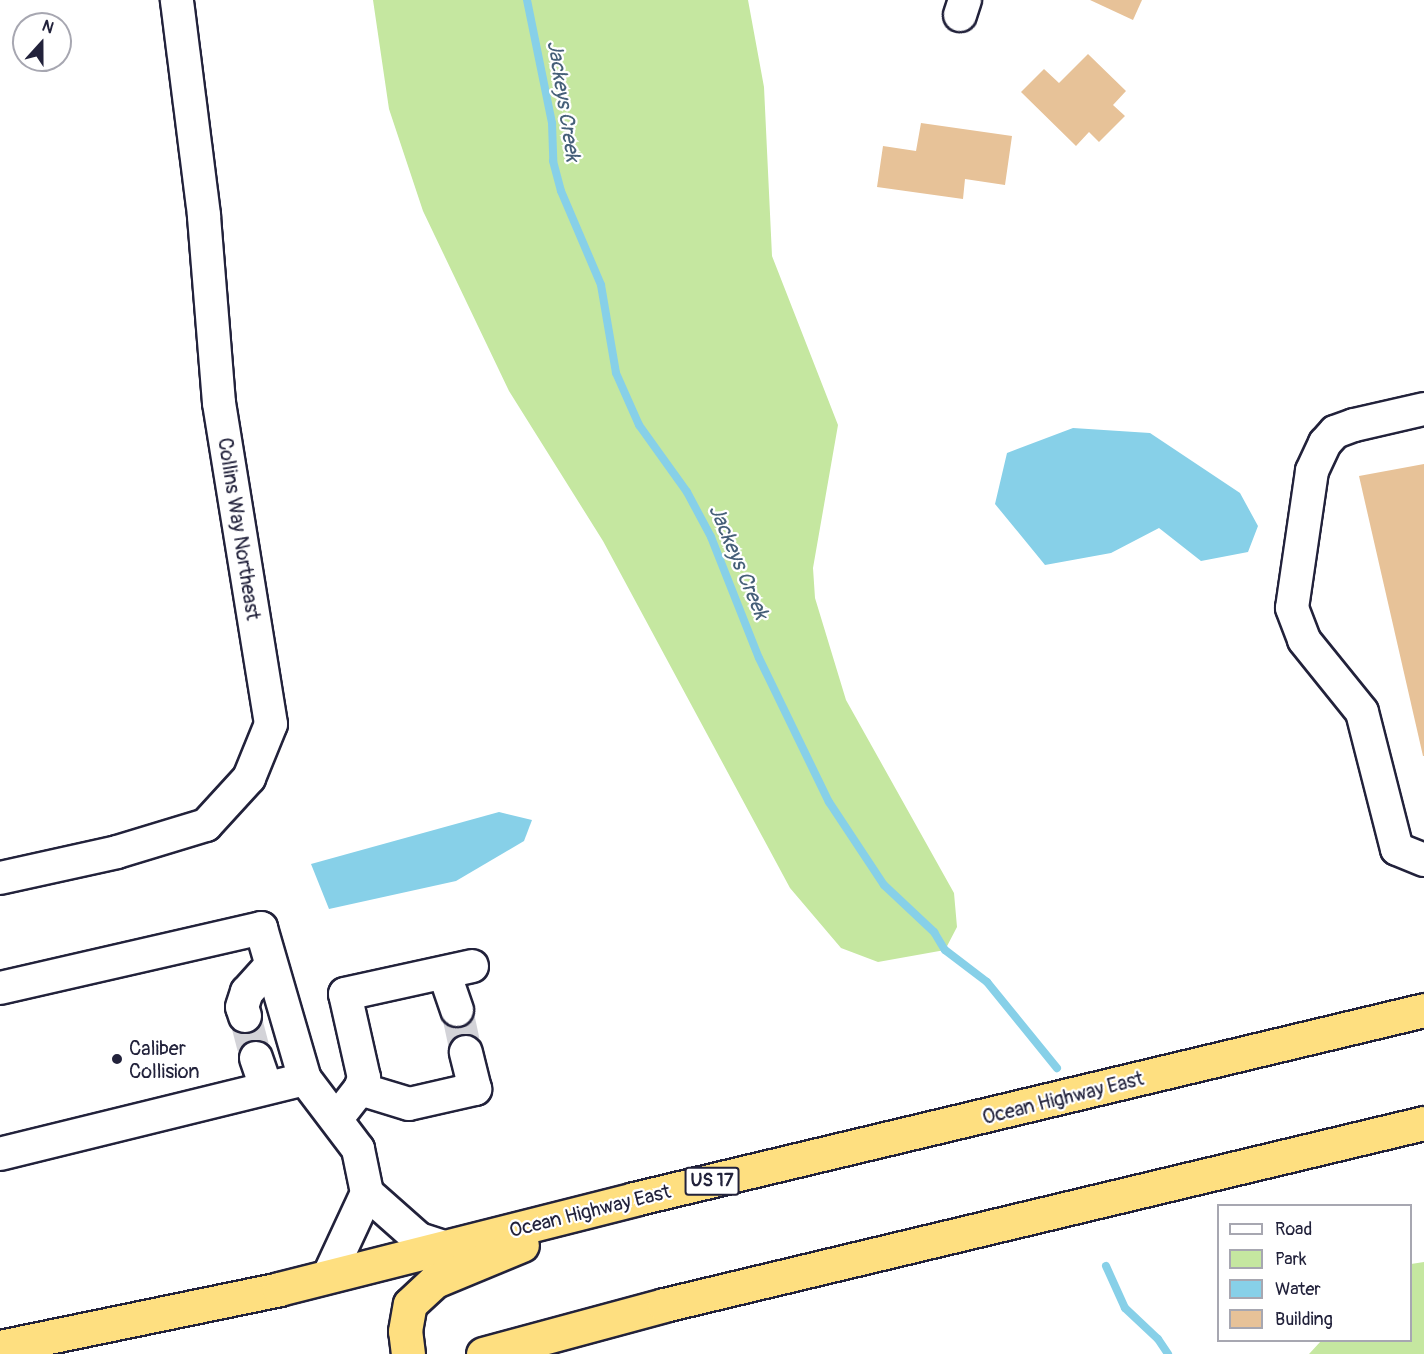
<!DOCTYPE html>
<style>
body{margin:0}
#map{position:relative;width:1424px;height:1354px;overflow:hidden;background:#fff;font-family:Pangolin,sans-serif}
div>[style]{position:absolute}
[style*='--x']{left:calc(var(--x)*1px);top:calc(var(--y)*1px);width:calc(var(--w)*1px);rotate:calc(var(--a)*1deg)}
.green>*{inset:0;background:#c5e7a0}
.water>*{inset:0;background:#87d0e8}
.stream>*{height:8px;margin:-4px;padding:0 4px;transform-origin:4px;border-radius:4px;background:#87d0e8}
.building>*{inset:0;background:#e7c298}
.minor-tunnel>*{height:32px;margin-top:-16px;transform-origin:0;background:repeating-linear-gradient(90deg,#d3d3d8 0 32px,transparent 0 48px)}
.roads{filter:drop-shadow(2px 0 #22223b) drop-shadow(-2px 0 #22223b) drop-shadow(0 2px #22223b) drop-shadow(0 -2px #22223b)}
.minor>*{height:32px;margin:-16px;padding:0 16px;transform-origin:16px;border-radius:16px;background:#fff}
.highway>*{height:33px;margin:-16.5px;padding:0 16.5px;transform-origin:16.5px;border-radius:16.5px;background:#fedf80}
.dots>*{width:16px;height:16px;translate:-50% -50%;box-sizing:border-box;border:3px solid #fff;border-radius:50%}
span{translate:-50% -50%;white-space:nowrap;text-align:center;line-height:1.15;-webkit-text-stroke:4.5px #fff;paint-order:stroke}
.shield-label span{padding:2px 4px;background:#fff;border:2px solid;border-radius:4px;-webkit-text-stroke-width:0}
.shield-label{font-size:18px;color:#22223b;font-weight:700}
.street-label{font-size:20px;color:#22223b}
.poi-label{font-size:20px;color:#22223b}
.left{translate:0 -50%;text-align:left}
.water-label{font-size:21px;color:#455f78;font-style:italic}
.legend{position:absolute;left:1217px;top:1204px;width:195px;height:138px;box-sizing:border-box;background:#fff;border:2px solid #a7a7b1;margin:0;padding:8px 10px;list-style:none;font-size:18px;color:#22223b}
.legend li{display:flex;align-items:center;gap:12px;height:30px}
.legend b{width:30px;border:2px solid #a7a7b1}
.north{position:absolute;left:12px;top:12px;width:60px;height:60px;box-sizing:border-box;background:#fff;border:2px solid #a7a7b1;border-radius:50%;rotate:21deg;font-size:16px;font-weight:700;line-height:24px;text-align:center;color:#22223b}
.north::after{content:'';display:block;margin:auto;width:21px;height:27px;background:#22223b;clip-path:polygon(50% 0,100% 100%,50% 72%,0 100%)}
</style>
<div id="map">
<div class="green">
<div style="clip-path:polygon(373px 0,748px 0,764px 87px,772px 256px,838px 425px,813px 568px,815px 598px,846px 700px,954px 893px,957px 927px,945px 950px,878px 962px,841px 948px,790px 888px,603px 541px,509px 391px,423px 211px,389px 109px)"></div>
<div style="clip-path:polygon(1424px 1262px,1424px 1354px,1309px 1354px,1321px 1341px,1410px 1340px,1411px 1264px)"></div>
</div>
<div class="water">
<div style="clip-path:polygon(1073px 428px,1150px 433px,1240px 493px,1258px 526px,1248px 552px,1201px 561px,1159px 528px,1111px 553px,1045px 565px,995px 504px,1007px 453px)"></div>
<div style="clip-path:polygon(499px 812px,532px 820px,524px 841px,456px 881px,329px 909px,311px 864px)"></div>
</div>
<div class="stream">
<div style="--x:527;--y:0;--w:126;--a:78.5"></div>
<div style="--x:552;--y:123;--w:38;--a:88"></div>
<div style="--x:553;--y:161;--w:31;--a:75"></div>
<div style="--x:561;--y:191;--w:102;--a:66.9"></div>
<div style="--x:601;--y:285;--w:89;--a:80.3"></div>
<div style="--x:616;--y:373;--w:57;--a:66.1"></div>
<div style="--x:639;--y:425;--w:82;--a:54.4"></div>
<div style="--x:687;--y:492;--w:51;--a:61.9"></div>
<div style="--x:711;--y:537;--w:130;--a:68.4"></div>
<div style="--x:759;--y:658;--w:160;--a:64.1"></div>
<div style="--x:829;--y:802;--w:100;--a:56.5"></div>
<div style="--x:884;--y:885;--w:69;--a:43.2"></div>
<div style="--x:934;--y:932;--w:21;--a:59"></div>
<div style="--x:945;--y:950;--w:53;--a:37.3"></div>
<div style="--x:987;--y:982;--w:111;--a:50.9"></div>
<div style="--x:1106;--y:1266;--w:46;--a:65.7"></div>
<div style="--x:1125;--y:1308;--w:45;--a:43.2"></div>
<div style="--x:1158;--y:1339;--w:18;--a:56"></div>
</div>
<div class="building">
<div style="clip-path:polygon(1090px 0,1142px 0,1133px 20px)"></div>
<div style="clip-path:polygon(1088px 54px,1126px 91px,1113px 105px,1125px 116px,1099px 142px,1089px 132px,1076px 146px,1021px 92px,1044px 69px,1059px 83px)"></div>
<div style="clip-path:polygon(921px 123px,1012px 136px,1005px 185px,965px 179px,963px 199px,877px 187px,883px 146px,916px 151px)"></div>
<div style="clip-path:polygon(1424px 464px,1424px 756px,1423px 756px,1359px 476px)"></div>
</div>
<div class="minor-tunnel">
<div style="--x:457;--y:1010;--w:43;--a:77.9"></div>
<div style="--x:245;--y:1016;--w:43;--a:75.3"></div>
</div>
<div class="roads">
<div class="minor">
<div style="--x:960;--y:15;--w:16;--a:-72"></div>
<div style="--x:1424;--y:409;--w:72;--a:167.1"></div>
<div style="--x:1354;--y:425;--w:20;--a:160"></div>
<div style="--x:1335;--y:432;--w:15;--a:132"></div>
<div style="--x:1325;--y:443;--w:31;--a:115"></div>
<div style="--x:1312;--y:471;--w:138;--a:98.3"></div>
<div style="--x:1292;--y:608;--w:34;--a:69"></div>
<div style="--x:1304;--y:640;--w:92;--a:51.1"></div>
<div style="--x:1362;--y:712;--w:141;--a:75.7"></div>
<div style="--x:1397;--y:849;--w:29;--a:22"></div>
<div style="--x:0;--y:878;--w:120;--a:-12.5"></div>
<div style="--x:117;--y:852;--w:93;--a:-16.9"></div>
<div style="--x:206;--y:825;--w:64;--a:-47.5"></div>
<div style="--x:249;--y:778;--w:58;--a:-67.8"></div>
<div style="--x:271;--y:724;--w:325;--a:-99.2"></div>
<div style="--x:219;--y:403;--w:189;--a:-94.6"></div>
<div style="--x:204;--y:215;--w:217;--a:-97.2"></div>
<div style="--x:445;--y:975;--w:37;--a:71"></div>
<div style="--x:0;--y:988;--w:268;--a:-12.9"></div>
<div style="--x:261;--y:928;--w:157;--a:73.8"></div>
<div style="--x:305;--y:1079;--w:314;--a:166.2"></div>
<div style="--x:245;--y:1016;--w:9;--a:-108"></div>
<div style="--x:242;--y:1007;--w:16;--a:-72"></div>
<div style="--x:247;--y:992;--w:36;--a:-48"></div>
<div style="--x:256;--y:1058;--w:31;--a:71"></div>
<div style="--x:305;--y:1079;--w:88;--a:52.9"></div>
<div style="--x:358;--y:1149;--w:45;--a:78.4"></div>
<div style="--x:367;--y:1193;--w:69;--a:41.5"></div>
<div style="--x:419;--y:1239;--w:26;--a:18"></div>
<div style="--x:360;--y:1089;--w:51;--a:17"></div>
<div style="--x:409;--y:1104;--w:68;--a:-12.8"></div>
<div style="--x:475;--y:1089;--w:38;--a:-104"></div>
<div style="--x:338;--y:1117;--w:36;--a:-52"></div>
<div style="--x:360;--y:1089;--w:12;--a:-70"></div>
<div style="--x:364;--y:1078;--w:86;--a:-102.7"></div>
<div style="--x:345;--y:994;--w:130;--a:-12.4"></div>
<div style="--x:328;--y:1277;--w:93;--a:-65.1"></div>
</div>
<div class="highway">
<div style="--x:0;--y:1347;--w:285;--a:-11.7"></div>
<div style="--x:279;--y:1289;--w:366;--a:-14.2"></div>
<div style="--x:634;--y:1199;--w:812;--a:-13.45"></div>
<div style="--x:408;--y:1354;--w:23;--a:-97"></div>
<div style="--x:405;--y:1331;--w:27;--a:-80"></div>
<div style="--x:410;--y:1304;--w:34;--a:-43"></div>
<div style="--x:435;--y:1281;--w:94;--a:-22.5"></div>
<div style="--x:483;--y:1354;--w:188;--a:-15.1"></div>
<div style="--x:664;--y:1305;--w:781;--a:-13.47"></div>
</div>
</div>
<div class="dots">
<div style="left:117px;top:1059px;background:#22223b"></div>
</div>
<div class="shield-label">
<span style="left:712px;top:1181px">US 17</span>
</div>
<div class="street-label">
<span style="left:239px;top:529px;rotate:81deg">Collins Way Northeast</span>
<span style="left:1063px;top:1098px;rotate:-14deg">Ocean Highway East</span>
<span style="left:590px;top:1211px;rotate:-14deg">Ocean Highway East</span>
</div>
<div class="poi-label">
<span class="left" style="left:129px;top:1060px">Caliber<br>Collision</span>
</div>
<div class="water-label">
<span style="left:563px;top:101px;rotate:81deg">Jackeys Creek</span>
<span style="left:738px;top:562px;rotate:67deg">Jackeys Creek</span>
</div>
<ul class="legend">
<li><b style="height:8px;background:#fff"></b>Road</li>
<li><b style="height:16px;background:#c5e7a0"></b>Park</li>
<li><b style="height:16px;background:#87d0e8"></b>Water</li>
<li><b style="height:16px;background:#e7c298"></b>Building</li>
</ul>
<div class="north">N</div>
</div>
